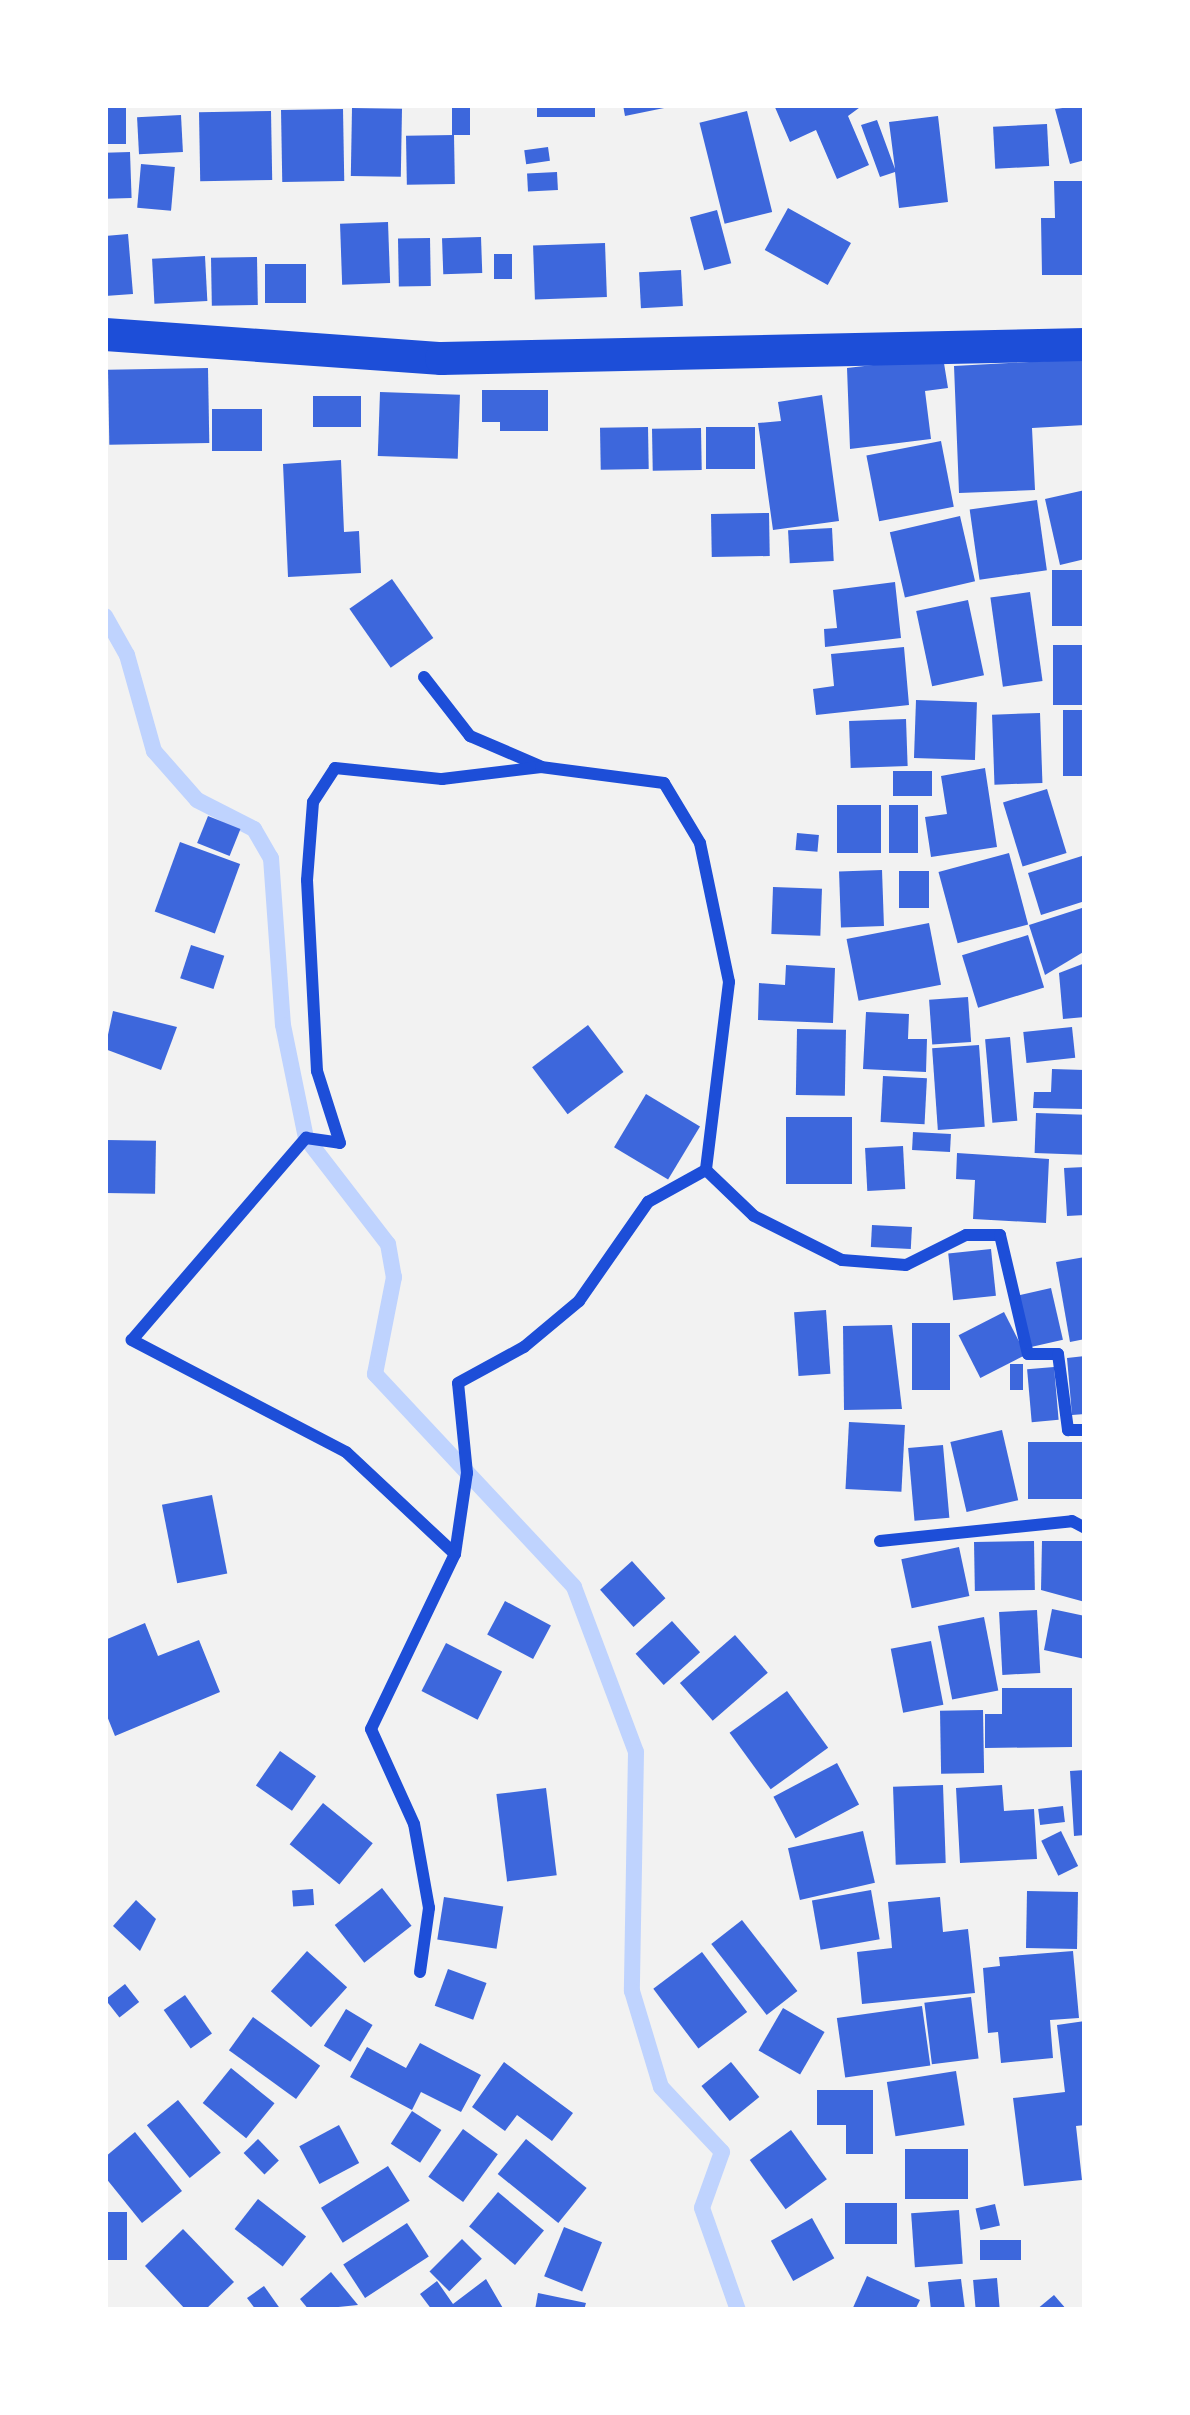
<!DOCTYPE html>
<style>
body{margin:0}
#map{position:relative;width:1190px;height:2415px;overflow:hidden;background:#f2f2f2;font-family:"DM Sans",sans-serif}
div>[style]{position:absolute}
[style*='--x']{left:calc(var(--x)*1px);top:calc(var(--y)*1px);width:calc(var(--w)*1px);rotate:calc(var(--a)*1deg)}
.stream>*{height:16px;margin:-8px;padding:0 8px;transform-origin:8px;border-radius:8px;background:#bfd3fe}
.building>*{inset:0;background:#3d67dc;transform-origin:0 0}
.minor>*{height:12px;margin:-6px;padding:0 6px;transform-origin:6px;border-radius:6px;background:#1d4ed8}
.trunk>*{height:33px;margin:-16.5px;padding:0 16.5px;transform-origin:16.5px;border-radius:16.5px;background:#1d4ed8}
span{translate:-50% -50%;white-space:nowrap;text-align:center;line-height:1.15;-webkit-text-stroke:9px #fff;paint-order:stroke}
.frame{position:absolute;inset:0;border:108px solid #fff;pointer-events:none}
</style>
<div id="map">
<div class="stream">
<div style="--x:105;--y:616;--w:45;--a:60.6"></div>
<div style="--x:127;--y:655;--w:100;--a:74.3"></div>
<div style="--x:154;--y:751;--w:65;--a:48.7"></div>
<div style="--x:197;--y:800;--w:64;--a:27"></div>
<div style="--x:254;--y:829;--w:34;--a:60"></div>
<div style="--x:271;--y:858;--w:167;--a:85.9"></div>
<div style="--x:283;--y:1025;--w:115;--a:78.5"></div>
<div style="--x:306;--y:1138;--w:134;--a:52.3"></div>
<div style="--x:388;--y:1244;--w:34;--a:80"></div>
<div style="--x:394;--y:1277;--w:99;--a:101.1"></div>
<div style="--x:375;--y:1374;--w:291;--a:46.9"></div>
<div style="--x:574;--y:1587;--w:176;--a:69.4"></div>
<div style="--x:636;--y:1752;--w:239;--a:91"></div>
<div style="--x:632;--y:1991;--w:100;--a:73.2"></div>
<div style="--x:661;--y:2087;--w:89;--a:46.8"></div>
<div style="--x:722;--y:2152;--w:59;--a:109.7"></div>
<div style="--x:702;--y:2208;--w:108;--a:70.6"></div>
</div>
<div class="building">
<div style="left:105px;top:105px;width:21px;height:39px"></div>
<div style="left:452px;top:105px;width:18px;height:30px"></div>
<div style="left:537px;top:105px;width:58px;height:12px"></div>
<div style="clip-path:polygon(623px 105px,669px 105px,669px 107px,625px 116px)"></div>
<div style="clip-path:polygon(774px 105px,863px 105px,848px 116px,869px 165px,837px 179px,816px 130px,790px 142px)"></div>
<div style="clip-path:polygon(1085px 105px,1085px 160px,1070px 164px,1055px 109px)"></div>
<div style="left:352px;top:108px;width:50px;height:68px;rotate:1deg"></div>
<div style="left:343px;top:109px;width:72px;height:62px;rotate:89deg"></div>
<div style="left:271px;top:111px;width:69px;height:72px;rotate:89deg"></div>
<div style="left:747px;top:111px;width:104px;height:49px;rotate:76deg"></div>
<div style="left:181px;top:115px;width:37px;height:44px;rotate:87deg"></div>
<div style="clip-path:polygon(938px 116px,948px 202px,899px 208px,895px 172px,880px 177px,861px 125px,877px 120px,895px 169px,889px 122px)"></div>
<div style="left:1047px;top:124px;width:42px;height:54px;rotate:87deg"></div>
<div style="left:454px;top:135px;width:49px;height:48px;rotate:89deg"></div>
<div style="left:548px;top:147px;width:14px;height:24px;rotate:82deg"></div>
<div style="left:130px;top:152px;width:46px;height:25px;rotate:88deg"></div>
<div style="left:141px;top:164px;width:34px;height:44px;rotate:5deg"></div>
<div style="left:557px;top:172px;width:18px;height:30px;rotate:87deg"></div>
<div style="clip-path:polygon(1054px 181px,1085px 181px,1085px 275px,1042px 275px,1041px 218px,1055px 218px)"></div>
<div style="left:788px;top:208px;width:72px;height:48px;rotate:29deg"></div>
<div style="left:717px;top:210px;width:55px;height:28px;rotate:75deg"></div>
<div style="left:388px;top:222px;width:61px;height:48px;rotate:88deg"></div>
<div style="clip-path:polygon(128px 234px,133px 294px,105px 296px,105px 236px)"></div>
<div style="left:481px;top:237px;width:36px;height:39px;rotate:88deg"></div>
<div style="left:430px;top:238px;width:48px;height:32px;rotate:89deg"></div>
<div style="left:605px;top:243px;width:54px;height:72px;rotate:88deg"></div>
<div style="left:494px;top:254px;width:18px;height:25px"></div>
<div style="left:205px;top:256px;width:45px;height:53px;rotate:87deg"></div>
<div style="left:257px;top:257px;width:48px;height:46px;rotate:89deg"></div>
<div style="left:265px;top:264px;width:41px;height:39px"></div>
<div style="left:681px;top:270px;width:36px;height:42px;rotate:87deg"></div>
<div style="clip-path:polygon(943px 357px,948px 388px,925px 391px,931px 439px,850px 449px,847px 368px)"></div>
<div style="clip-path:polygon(1083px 359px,1085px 425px,1032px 428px,1035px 490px,959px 493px,954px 366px)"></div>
<div style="left:208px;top:368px;width:75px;height:100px;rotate:89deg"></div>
<div style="clip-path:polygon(482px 390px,548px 390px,548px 431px,500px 431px,500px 422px,482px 422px)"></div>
<div style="left:380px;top:392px;width:80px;height:64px;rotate:2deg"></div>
<div style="clip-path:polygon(822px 395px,839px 521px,773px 530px,758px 423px,781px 421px,778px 402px)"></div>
<div style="left:313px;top:396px;width:48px;height:31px"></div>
<div style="left:212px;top:409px;width:50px;height:42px"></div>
<div style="left:648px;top:427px;width:42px;height:48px;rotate:89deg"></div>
<div style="left:755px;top:427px;width:42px;height:49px;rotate:90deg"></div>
<div style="left:701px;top:428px;width:42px;height:49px;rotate:89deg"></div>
<div style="left:941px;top:441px;width:67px;height:76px;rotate:79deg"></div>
<div style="clip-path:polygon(341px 460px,344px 532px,359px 531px,361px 573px,288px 577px,283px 464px)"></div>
<div style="clip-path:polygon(1085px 490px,1085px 559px,1060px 565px,1045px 499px)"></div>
<div style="left:1037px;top:500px;width:71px;height:68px;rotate:82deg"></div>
<div style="left:769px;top:513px;width:43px;height:58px;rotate:89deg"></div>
<div style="left:960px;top:516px;width:67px;height:72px;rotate:77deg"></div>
<div style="left:832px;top:528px;width:33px;height:44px;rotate:87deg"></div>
<div style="left:1085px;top:570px;width:56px;height:33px;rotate:90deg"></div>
<div style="left:392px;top:579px;width:72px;height:52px;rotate:55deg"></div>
<div style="clip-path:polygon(895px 582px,901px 638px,825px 647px,824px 629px,837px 628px,833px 590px)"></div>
<div style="left:1030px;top:592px;width:90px;height:40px;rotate:82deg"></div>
<div style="left:968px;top:600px;width:77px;height:53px;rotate:78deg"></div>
<div style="left:1085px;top:645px;width:60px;height:32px;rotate:90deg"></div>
<div style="clip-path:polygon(904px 647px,909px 705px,816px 715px,813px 689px,834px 686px,831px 654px)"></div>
<div style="left:916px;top:700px;width:61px;height:58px;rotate:2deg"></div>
<div style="left:1085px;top:710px;width:66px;height:22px;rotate:90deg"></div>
<div style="left:1040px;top:713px;width:70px;height:48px;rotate:88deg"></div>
<div style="left:906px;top:719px;width:47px;height:57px;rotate:88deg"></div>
<div style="clip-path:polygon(985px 768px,997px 847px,931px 857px,925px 817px,947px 814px,941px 776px)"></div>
<div style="left:893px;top:771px;width:39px;height:25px"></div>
<div style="left:1047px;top:789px;width:67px;height:46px;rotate:73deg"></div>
<div style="left:837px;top:805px;width:44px;height:48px"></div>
<div style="left:889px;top:805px;width:29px;height:48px"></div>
<div style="left:208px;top:816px;width:35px;height:29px;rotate:22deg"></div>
<div style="left:797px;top:833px;width:22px;height:17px;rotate:5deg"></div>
<div style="left:180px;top:842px;width:64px;height:74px;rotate:20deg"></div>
<div style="left:1009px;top:853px;width:74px;height:73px;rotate:75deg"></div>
<div style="clip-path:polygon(1085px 855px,1085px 901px,1041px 915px,1028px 873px)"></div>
<div style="left:882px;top:870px;width:56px;height:43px;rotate:88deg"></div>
<div style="left:899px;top:871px;width:30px;height:37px"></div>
<div style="left:773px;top:887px;width:49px;height:47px;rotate:2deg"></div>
<div style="clip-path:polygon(1085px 907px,1085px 951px,1045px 975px,1029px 925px)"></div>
<div style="left:929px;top:923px;width:63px;height:84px;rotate:79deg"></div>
<div style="left:1028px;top:935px;width:55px;height:69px;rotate:73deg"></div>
<div style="left:191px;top:945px;width:35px;height:35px;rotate:18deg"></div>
<div style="clip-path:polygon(1085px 963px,1085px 1017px,1063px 1019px,1059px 973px)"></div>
<div style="clip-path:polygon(786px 965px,835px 968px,833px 1023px,758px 1020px,759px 983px,785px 985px)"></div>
<div style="left:968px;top:997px;width:45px;height:39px;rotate:86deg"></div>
<div style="clip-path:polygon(113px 1011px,177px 1027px,161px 1070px,105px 1049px)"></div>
<div style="clip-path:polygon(866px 1012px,909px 1014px,908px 1039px,927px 1039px,926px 1072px,863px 1069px)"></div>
<div style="left:588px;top:1025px;width:59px;height:70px;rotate:53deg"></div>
<div style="left:1072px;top:1027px;width:31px;height:49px;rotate:84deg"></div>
<div style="left:797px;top:1029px;width:49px;height:66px;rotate:1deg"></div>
<div style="left:1010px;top:1037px;width:84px;height:25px;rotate:85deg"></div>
<div style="left:979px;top:1045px;width:82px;height:47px;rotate:86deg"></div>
<div style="clip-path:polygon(1052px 1069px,1085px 1070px,1085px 1109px,1033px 1108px,1034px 1092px,1051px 1092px)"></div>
<div style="left:883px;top:1076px;width:44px;height:46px;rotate:3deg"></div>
<div style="left:646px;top:1094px;width:63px;height:62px;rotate:31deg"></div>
<div style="left:1036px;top:1113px;width:49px;height:40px;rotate:2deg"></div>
<div style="left:852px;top:1117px;width:67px;height:66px;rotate:90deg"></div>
<div style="left:913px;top:1132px;width:38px;height:18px;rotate:3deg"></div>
<div style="left:106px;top:1140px;width:50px;height:53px;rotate:1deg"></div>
<div style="left:903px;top:1146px;width:43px;height:38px;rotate:87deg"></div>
<div style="clip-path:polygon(957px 1153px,1049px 1159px,1046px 1223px,973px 1219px,975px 1180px,956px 1179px)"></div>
<div style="clip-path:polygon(1085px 1167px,1085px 1215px,1067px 1216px,1064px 1168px)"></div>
<div style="left:872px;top:1225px;width:40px;height:22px;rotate:3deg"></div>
<div style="left:991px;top:1249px;width:47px;height:43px;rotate:84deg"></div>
<div style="clip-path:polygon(1085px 1257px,1085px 1339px,1070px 1342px,1056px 1262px)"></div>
<div style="left:1051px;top:1288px;width:53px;height:35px;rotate:77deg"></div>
<div style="left:826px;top:1310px;width:64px;height:32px;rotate:86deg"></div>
<div style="left:1004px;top:1312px;width:48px;height:51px;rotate:63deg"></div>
<div style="left:912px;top:1323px;width:38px;height:67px"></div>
<div style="clip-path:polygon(892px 1325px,902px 1409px,844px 1410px,843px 1326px)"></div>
<div style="clip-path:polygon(1085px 1356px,1085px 1414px,1072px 1415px,1067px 1358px)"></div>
<div style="left:1010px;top:1364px;width:13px;height:26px"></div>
<div style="left:1054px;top:1367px;width:53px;height:27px;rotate:85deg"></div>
<div style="left:849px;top:1422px;width:56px;height:67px;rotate:3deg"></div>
<div style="left:1002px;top:1430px;width:72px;height:53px;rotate:77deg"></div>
<div style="left:1085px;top:1442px;width:57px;height:57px;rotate:90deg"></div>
<div style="left:943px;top:1445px;width:73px;height:35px;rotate:85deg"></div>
<div style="left:212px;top:1495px;width:80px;height:51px;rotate:79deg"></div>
<div style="left:1034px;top:1541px;width:49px;height:60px;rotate:89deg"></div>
<div style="clip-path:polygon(1042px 1541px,1084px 1541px,1085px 1602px,1041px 1590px)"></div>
<div style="left:959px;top:1547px;width:50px;height:59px;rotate:78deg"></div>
<div style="left:632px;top:1561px;width:50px;height:43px;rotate:48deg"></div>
<div style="left:505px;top:1601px;width:52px;height:38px;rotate:28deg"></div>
<div style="clip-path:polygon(1052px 1609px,1085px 1616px,1085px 1659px,1044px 1650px)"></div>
<div style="left:1037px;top:1610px;width:63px;height:38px;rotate:87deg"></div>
<div style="left:984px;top:1617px;width:75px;height:47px;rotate:79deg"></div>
<div style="left:672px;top:1621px;width:42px;height:49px;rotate:48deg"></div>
<div style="clip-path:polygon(145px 1623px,158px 1656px,199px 1640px,220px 1692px,115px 1736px,105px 1711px,105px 1640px)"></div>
<div style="left:735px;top:1635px;width:50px;height:73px;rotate:49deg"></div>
<div style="left:931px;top:1641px;width:65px;height:41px;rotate:79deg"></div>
<div style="left:446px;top:1643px;width:63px;height:54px;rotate:27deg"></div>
<div style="clip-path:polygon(1002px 1688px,1072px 1688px,1072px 1747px,985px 1748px,985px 1714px,1002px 1714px)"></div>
<div style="left:787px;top:1691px;width:70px;height:71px;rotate:54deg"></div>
<div style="left:983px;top:1710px;width:63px;height:43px;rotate:89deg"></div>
<div style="left:280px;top:1751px;width:44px;height:42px;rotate:35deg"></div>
<div style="left:837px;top:1763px;width:47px;height:72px;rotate:62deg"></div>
<div style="clip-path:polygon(1085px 1770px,1085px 1835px,1074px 1836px,1070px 1771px)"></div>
<div style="left:943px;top:1785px;width:78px;height:50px;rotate:88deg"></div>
<div style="clip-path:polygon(1002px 1785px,1004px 1811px,1034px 1809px,1037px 1859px,960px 1863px,956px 1788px)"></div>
<div style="left:546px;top:1788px;width:88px;height:50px;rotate:83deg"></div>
<div style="left:323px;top:1803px;width:64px;height:53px;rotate:39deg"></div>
<div style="left:1063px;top:1806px;width:16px;height:25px;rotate:83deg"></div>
<div style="left:863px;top:1831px;width:53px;height:77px;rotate:77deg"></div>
<div style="left:1061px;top:1831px;width:39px;height:22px;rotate:64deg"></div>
<div style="left:382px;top:1888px;width:48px;height:60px;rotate:52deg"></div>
<div style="left:313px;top:1889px;width:16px;height:21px;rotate:86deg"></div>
<div style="left:871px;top:1890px;width:50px;height:60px;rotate:80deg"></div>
<div style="left:1027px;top:1891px;width:51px;height:57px;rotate:1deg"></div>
<div style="left:444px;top:1897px;width:60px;height:43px;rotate:9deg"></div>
<div style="clip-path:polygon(940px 1897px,943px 1932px,968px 1929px,975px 1993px,862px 2004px,857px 1952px,892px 1948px,888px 1902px)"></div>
<div style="clip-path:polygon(136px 1900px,156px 1919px,140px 1951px,113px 1926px)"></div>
<div style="left:742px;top:1920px;width:90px;height:39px;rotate:52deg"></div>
<div style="left:307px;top:1951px;width:54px;height:54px;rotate:42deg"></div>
<div style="clip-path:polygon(1073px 1951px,1079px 2018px,1050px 2020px,1053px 2058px,1001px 2063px,998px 2032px,988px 2033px,983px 1968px,1000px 1966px,999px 1957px)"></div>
<div style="left:702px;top:1952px;width:75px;height:61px;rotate:53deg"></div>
<div style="left:448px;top:1969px;width:41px;height:39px;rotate:20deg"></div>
<div style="left:125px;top:1984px;width:23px;height:25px;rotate:52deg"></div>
<div style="left:185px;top:1995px;width:47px;height:26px;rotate:55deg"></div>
<div style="left:971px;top:1997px;width:62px;height:47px;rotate:83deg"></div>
<div style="left:922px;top:2006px;width:60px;height:86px;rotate:82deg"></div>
<div style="left:783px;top:2008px;width:48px;height:49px;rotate:30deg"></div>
<div style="left:346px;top:2009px;width:31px;height:43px;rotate:31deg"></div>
<div style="left:253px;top:2017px;width:83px;height:41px;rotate:36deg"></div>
<div style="clip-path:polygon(1085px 2021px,1085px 2125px,1076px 2126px,1082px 2180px,1024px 2186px,1013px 2098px,1065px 2092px,1057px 2025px)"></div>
<div style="clip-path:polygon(420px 2043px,481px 2075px,461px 2112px,421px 2092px,412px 2110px,350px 2077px,367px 2047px,406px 2068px)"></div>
<div style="clip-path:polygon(504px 2062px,573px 2113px,552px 2141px,517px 2115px,505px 2131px,472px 2107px)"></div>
<div style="left:731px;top:2062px;width:45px;height:38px;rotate:51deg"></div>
<div style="left:231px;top:2068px;width:56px;height:45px;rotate:39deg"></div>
<div style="left:956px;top:2071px;width:55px;height:70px;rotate:81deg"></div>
<div style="clip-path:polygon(817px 2090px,873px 2090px,873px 2154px,846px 2154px,846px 2125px,817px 2125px)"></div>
<div style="left:178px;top:2100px;width:68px;height:40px;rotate:51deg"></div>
<div style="left:412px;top:2111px;width:35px;height:39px;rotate:33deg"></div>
<div style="left:339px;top:2125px;width:43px;height:45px;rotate:62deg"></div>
<div style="left:463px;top:2129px;width:43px;height:59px;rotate:36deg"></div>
<div style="left:791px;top:2130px;width:61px;height:51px;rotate:54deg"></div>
<div style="clip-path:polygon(135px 2132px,182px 2191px,142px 2223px,105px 2177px,105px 2157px)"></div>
<div style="left:258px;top:2139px;width:30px;height:20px;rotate:46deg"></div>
<div style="left:526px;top:2139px;width:78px;height:45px;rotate:39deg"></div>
<div style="left:905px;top:2149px;width:63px;height:50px"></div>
<div style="left:388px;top:2166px;width:41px;height:79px;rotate:58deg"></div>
<div style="left:498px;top:2192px;width:60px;height:45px;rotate:40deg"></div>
<div style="left:258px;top:2199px;width:61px;height:38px;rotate:38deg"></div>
<div style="left:845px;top:2203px;width:52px;height:41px"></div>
<div style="left:995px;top:2204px;width:22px;height:20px;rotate:77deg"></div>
<div style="left:959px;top:2210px;width:54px;height:48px;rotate:86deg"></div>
<div style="left:105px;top:2212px;width:22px;height:48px"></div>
<div style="left:812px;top:2218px;width:46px;height:47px;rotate:61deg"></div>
<div style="left:407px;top:2223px;width:40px;height:76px;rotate:57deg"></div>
<div style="left:564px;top:2227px;width:41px;height:53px;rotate:22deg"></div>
<div style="clip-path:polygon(183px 2229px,234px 2282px,205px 2310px,186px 2310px,145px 2266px)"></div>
<div style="left:462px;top:2239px;width:28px;height:46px;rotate:45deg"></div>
<div style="left:1021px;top:2240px;width:20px;height:41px;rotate:90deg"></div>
<div style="clip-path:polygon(331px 2272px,358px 2305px,309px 2310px,300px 2299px)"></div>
<div style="clip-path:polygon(867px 2276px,920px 2300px,915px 2310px,852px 2310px)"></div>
<div style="left:997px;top:2278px;width:32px;height:24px;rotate:85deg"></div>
<div style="clip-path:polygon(486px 2279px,504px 2310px,432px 2310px,420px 2294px,437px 2281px,453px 2304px)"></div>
<div style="clip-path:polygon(961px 2279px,965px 2310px,931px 2310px,928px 2282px)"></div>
<div style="clip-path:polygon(264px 2286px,281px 2310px,256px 2310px,247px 2298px)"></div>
<div style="clip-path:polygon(538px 2293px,586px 2303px,584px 2310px,535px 2310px)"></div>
<div style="clip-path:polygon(1054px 2295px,1067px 2310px,1036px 2310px)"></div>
</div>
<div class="minor">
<div style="--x:424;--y:677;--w:75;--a:52.1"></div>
<div style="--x:470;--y:736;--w:76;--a:23.2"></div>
<div style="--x:706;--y:1170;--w:66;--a:43.8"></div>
<div style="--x:754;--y:1216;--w:98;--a:26.6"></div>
<div style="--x:842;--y:1260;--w:64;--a:4.5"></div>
<div style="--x:906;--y:1265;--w:67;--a:-26.6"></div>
<div style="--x:966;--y:1235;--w:34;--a:0"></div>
<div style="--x:1000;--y:1235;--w:122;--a:76.8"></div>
<div style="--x:1028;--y:1354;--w:30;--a:0"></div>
<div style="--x:1058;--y:1354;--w:77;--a:82.5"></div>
<div style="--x:1068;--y:1430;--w:17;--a:0"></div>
<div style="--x:880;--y:1541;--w:193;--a:-5.9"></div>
<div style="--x:1072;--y:1521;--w:15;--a:28"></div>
<div style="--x:455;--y:1554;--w:149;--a:-136.9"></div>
<div style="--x:346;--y:1452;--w:242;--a:-152.4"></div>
<div style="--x:132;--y:1340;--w:267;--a:-49.3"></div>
<div style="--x:306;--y:1138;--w:34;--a:8"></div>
<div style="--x:340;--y:1143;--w:76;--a:-107.7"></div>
<div style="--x:317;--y:1071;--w:191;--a:-93"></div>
<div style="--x:307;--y:880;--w:78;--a:-85.6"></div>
<div style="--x:313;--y:802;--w:40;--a:-57.1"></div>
<div style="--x:335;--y:768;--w:108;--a:5.9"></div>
<div style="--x:442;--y:779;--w:100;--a:-6.9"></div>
<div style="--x:541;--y:767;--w:124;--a:7.4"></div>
<div style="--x:664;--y:783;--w:70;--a:59"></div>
<div style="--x:700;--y:843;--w:142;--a:78.2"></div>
<div style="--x:729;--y:982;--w:189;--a:97"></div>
<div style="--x:420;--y:1972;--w:65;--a:-82"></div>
<div style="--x:429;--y:1908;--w:85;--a:-100.1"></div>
<div style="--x:414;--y:1824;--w:104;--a:-114.4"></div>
<div style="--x:371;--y:1729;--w:194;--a:-64.4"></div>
<div style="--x:455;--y:1554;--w:82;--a:-81.6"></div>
<div style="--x:467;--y:1473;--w:90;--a:-95.7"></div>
<div style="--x:458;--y:1383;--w:75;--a:-28.6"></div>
<div style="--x:524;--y:1347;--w:72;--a:-39.9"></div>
<div style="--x:579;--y:1301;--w:121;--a:-55.1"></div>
<div style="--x:648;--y:1202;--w:66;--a:-28.9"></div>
</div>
<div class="trunk">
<div style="--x:105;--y:334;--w:337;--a:4.1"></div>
<div style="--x:441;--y:358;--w:644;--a:-1.25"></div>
</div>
<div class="frame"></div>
</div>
